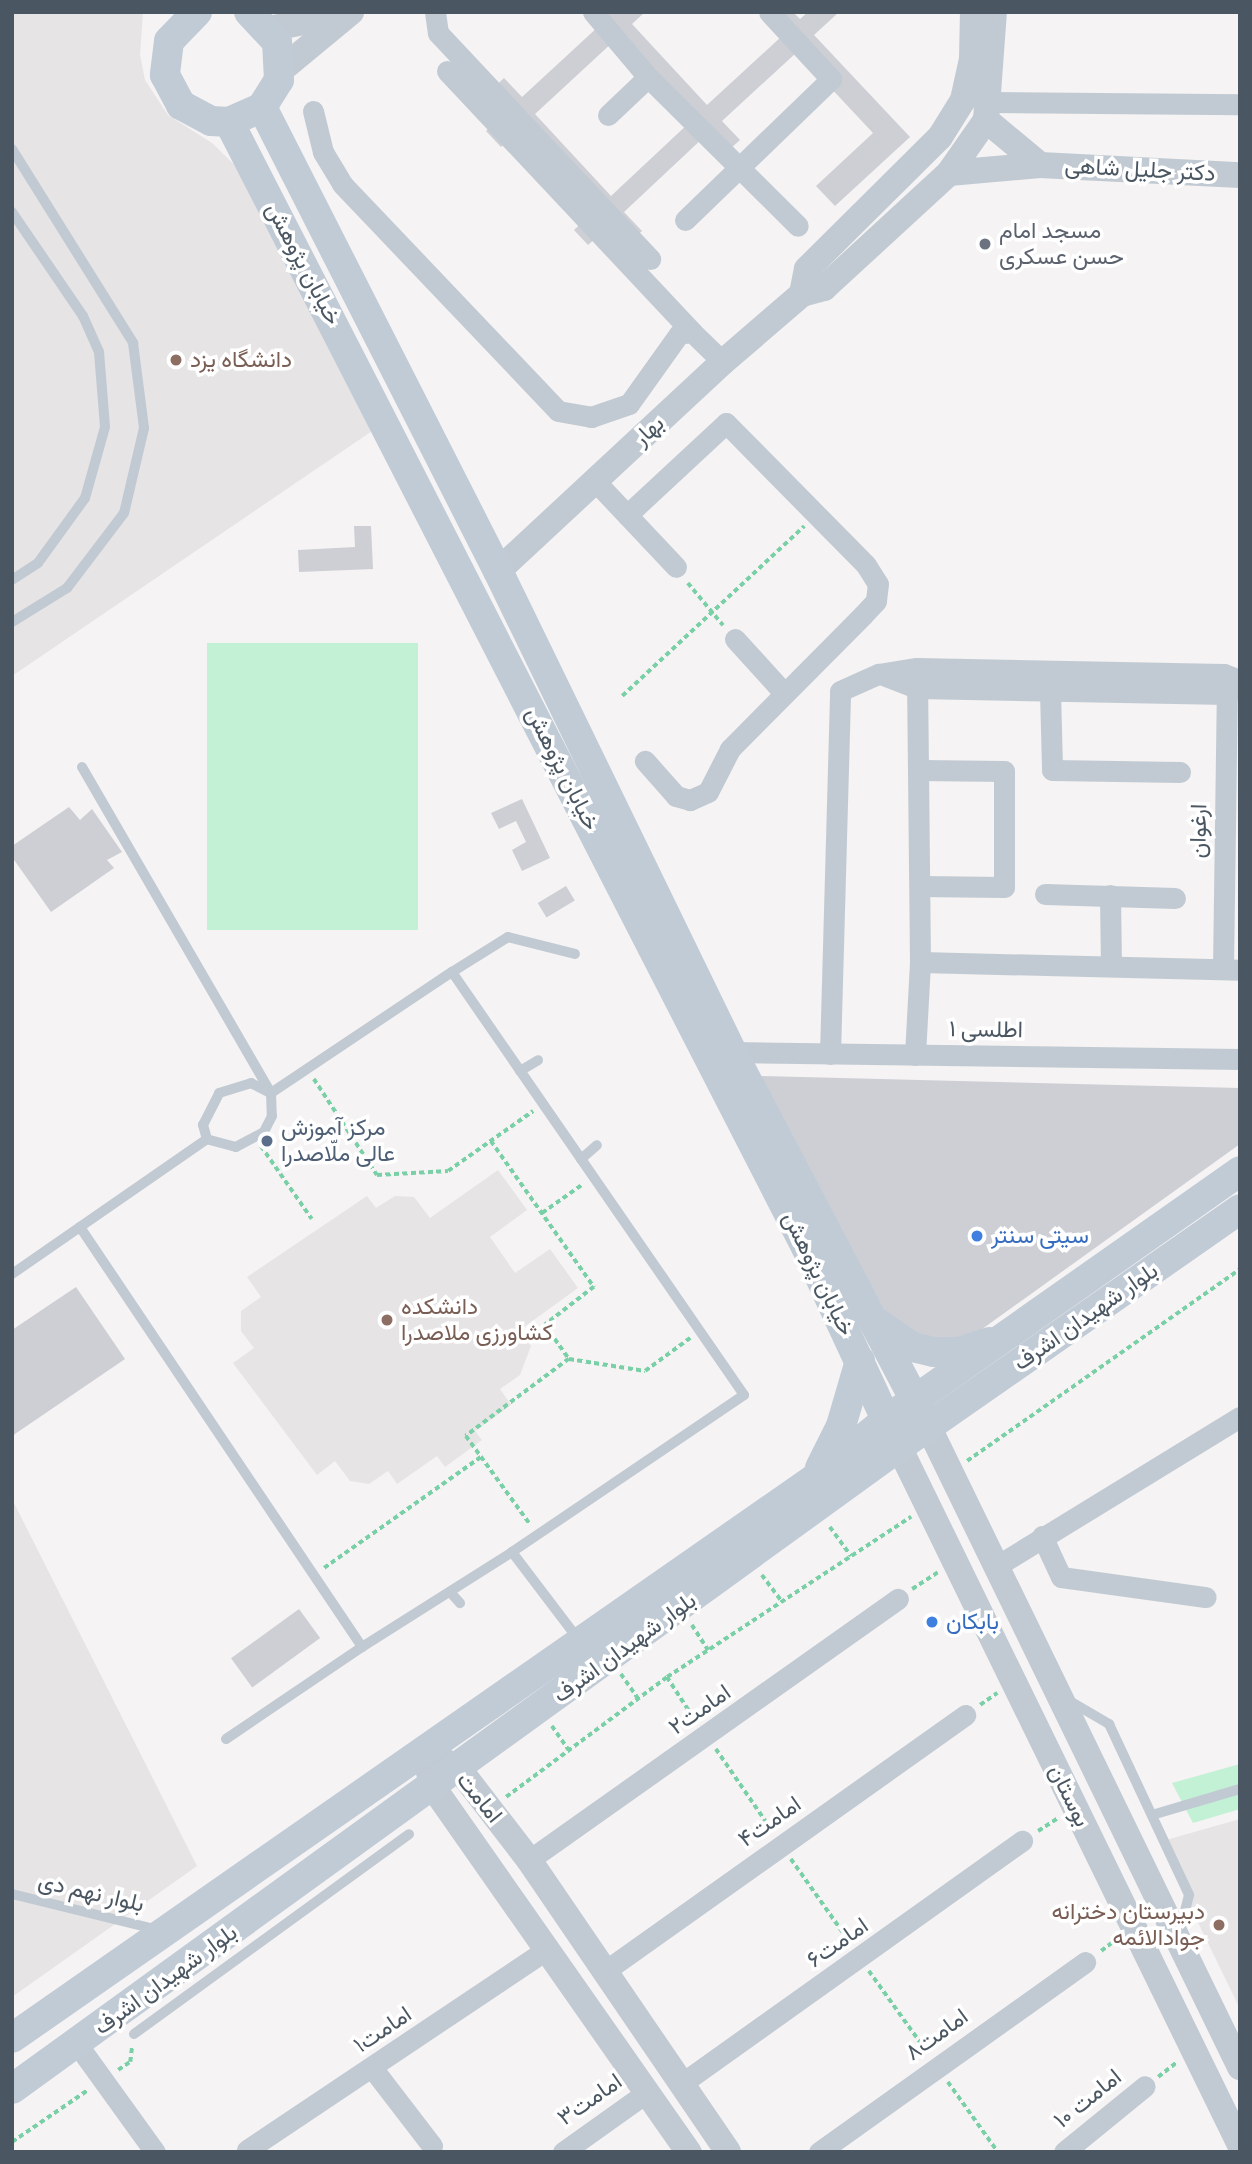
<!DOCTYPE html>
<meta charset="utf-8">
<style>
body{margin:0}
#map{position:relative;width:1252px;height:2164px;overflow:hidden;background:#f5f3f3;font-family:"Roboto Condensed",Vazirmatn,sans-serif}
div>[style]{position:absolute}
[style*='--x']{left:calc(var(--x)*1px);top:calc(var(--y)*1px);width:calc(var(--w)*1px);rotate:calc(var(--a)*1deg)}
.education>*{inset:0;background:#e6e4e5}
.green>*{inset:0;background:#c3f1d5;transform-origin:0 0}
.building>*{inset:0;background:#cdcfd5;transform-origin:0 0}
.path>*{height:3.5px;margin-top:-1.75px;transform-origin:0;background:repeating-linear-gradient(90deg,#7ad0a6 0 5px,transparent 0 8.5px)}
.service>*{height:10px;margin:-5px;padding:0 5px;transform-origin:5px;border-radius:5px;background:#c1cad2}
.minor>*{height:21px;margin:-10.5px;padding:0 10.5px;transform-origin:10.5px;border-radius:10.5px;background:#c1cad2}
.tertiary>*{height:26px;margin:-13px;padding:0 13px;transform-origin:13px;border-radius:13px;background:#c1cad2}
.secondary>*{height:30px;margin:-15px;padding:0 15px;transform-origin:15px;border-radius:15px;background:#c1cbd6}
.dots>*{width:19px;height:19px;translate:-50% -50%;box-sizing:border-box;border:4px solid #fff;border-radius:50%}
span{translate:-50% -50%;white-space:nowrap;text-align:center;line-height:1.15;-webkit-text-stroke:7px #fff;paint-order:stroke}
.street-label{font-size:23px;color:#4a5661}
.worship-label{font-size:23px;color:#5b616d}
.left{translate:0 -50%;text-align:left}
.education-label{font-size:23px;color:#785e54}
.right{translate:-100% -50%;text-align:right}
.service-label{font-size:23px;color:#4e5e75}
.shop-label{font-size:23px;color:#366cbe}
.frame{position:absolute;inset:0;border:14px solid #4a5661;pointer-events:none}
</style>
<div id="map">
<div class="education">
<div style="clip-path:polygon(12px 12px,143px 12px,140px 55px,145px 80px,168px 115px,212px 143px,245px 175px,375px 429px,12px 676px)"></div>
<div style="clip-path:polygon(498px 1170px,527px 1210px,490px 1237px,515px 1273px,550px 1249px,578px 1288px,520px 1330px,531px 1346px,520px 1375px,500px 1389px,511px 1405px,475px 1431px,482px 1440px,445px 1467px,437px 1456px,397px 1484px,388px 1471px,369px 1484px,350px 1481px,335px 1461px,317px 1475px,233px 1363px,254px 1348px,241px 1331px,241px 1311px,261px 1297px,247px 1277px,367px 1196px,376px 1208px,395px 1196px,414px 1197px,430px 1218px)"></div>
<div style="clip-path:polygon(12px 1499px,197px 1866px,12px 1997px)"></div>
<div style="clip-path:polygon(1240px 1819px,1240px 2009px,1159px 1842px)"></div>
</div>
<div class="green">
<div style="left:418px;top:643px;width:287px;height:211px;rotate:90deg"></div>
<div style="clip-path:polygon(1240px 1764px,1240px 1809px,1193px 1823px,1172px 1783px)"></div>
</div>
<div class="building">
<div style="clip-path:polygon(evenodd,588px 12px,645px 12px,632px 24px,707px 105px,782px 36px,760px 12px,793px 12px,800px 19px,808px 12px,839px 12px,814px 35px,910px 137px,835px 206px,816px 186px,873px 133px,797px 52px,722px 121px,740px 140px,722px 156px,704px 137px,624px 212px,642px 231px,624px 247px,606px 229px,588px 245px,574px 230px,593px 212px,518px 131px,501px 147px,486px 131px,504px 114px,486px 95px,504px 78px,522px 97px,600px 25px,588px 12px,614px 41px,690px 122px,611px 196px,535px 114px,614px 41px)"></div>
<div style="clip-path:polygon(354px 526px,371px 526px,373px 569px,299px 572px,298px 550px,355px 547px)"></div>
<div style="clip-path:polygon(522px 799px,550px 858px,522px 871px,512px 850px,526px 842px,516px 821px,499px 829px,491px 813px)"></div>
<div style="clip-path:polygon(69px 807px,80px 820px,92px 809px,122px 852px,107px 860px,114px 868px,51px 912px,12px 857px,12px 846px)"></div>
<div style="left:566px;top:886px;width:17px;height:33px;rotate:59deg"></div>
<div style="clip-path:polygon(757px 1076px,1240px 1088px,1240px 1144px,950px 1352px,895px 1330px)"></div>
<div style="clip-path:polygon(76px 1287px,125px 1359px,12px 1436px,12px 1330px)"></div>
<div style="left:299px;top:1609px;width:36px;height:84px;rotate:54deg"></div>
</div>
<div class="path">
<div style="--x:688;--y:583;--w:55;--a:50.2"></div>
<div style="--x:622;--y:696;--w:249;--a:-43"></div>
<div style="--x:314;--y:1079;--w:115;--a:56.7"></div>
<div style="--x:377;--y:1175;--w:71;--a:-3.2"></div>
<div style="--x:448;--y:1171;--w:104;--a:-35.2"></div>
<div style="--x:491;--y:1141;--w:179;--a:54.8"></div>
<div style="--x:594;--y:1287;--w:62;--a:142.2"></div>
<div style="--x:545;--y:1325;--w:42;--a:54.8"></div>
<div style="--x:569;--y:1359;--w:129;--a:143.2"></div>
<div style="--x:466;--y:1436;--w:109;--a:54"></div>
<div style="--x:261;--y:1146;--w:89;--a:55.1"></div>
<div style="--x:542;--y:1213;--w:50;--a:-35.3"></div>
<div style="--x:569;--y:1359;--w:77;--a:9"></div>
<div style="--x:645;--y:1371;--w:56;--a:-36.3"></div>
<div style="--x:967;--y:1461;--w:334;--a:-35.1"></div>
<div style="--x:830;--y:1527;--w:36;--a:54"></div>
<div style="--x:324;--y:1568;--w:192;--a:-35.3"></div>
<div style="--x:762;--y:1575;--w:34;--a:53"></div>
<div style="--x:912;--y:1589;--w:31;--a:-33"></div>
<div style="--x:692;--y:1625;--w:30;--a:57"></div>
<div style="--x:621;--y:1674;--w:29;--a:55"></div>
<div style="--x:667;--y:1677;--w:51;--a:56.9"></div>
<div style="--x:980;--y:1705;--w:21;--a:-35"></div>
<div style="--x:552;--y:1726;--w:29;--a:55"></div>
<div style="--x:716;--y:1749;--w:97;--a:55.5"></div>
<div style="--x:506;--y:1797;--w:201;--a:-36.7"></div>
<div style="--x:667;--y:1677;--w:292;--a:-33.3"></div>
<div style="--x:1038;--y:1831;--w:24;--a:-33"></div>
<div style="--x:791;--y:1859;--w:100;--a:54.7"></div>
<div style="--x:1101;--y:1951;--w:20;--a:-37"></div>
<div style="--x:869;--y:1971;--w:101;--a:54.3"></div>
<div style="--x:118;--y:2070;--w:14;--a:-34"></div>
<div style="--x:130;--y:2062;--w:16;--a:-83"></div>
<div style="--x:1158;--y:2077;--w:24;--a:-38"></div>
<div style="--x:948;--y:2082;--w:86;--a:54.5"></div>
<div style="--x:12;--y:2142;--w:92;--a:-34.4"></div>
</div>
<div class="service">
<div style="--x:12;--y:149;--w:229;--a:58"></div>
<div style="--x:133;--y:343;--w:86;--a:82.6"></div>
<div style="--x:144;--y:428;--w:87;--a:103.2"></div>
<div style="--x:124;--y:513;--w:94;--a:127.2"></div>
<div style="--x:67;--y:588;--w:65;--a:148.3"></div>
<div style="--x:12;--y:212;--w:126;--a:55.7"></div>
<div style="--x:83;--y:316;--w:39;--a:66"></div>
<div style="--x:99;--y:352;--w:75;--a:85.4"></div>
<div style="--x:105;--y:427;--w:74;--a:105.7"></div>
<div style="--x:85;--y:498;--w:80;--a:125.9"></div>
<div style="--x:38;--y:563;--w:31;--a:147"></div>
<div style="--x:82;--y:767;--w:377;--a:59.9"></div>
<div style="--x:271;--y:1093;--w:218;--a:-33.8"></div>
<div style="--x:452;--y:972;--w:514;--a:55.38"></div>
<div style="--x:744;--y:1395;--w:280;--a:145.9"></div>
<div style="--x:512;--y:1552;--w:109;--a:52.8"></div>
<div style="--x:452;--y:972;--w:66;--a:-32"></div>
<div style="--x:508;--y:937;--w:69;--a:14.2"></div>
<div style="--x:520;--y:1071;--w:21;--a:-31"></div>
<div style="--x:251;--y:1083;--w:22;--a:27"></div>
<div style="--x:271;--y:1093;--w:23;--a:88"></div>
<div style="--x:272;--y:1116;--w:18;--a:117"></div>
<div style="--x:264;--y:1132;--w:32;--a:152"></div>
<div style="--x:236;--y:1147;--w:30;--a:-165"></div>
<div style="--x:207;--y:1139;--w:15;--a:-106"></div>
<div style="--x:203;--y:1125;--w:36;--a:-63"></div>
<div style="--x:219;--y:1093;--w:34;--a:-17"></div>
<div style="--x:581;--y:1159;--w:21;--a:-41"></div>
<div style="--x:80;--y:1227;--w:506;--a:56.12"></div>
<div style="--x:362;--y:1647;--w:178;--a:-32.3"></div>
<div style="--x:12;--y:1274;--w:237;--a:-34.7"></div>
<div style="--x:450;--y:1592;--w:15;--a:48"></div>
<div style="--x:1068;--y:1700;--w:48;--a:30.3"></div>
<div style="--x:1109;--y:1724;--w:189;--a:64.9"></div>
<div style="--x:1189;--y:1895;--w:38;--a:104"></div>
<div style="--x:226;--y:1739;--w:164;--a:-34.1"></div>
<div style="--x:1152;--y:1815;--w:92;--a:-16.5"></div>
<div style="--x:12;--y:1894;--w:151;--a:13.8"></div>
<div style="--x:134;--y:2034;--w:340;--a:-36"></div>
</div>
<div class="minor">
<div style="--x:435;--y:12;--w:21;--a:82"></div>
<div style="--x:438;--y:33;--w:310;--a:46.8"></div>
<div style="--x:593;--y:12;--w:85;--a:49.8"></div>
<div style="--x:648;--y:77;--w:211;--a:44.8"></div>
<div style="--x:447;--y:71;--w:358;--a:46.8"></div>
<div style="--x:990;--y:102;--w:250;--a:0.5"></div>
<div style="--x:313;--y:111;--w:42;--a:76.3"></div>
<div style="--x:323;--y:152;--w:37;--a:59"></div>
<div style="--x:342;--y:184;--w:313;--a:46.4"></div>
<div style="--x:558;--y:411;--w:34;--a:10"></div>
<div style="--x:591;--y:417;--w:40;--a:-18.9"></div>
<div style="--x:629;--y:404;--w:86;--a:-54.5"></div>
<div style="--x:679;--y:334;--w:13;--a:-9"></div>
<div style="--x:692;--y:332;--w:43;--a:44.1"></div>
<div style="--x:608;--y:115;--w:55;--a:-43.5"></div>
<div style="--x:685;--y:220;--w:203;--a:-44"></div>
<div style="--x:831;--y:79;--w:91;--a:-132.8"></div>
<div style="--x:595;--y:481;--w:118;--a:46.7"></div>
<div style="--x:627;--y:515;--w:135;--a:-42.9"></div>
<div style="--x:726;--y:423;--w:199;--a:45.4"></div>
<div style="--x:866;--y:565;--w:22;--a:58"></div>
<div style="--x:878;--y:584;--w:17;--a:97"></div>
<div style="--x:876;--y:601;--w:19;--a:133"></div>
<div style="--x:863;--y:615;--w:189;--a:134.8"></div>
<div style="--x:730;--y:749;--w:48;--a:117.1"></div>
<div style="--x:708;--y:792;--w:20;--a:156"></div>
<div style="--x:690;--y:800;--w:15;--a:-164"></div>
<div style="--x:676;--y:796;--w:47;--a:-131.5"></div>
<div style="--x:735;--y:639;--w:72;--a:47.8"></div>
<div style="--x:883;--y:675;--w:36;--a:21"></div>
<div style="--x:917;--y:688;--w:310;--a:1.1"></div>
<div style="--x:1227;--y:694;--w:16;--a:-38"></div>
<div style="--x:1050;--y:691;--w:79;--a:88.5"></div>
<div style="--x:1052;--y:770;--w:128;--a:0.9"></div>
<div style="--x:920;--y:770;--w:84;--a:0.7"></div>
<div style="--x:1004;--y:771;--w:116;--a:90"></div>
<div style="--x:1004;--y:887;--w:84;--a:-179.3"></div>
<div style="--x:1045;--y:894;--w:130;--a:1.8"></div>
<div style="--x:1110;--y:895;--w:71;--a:89.2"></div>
<div style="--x:920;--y:962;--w:320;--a:1.4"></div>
<div style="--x:1223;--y:969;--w:275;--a:-89.2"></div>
<div style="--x:732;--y:1052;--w:508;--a:0.79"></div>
<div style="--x:830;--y:1054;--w:363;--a:-88.4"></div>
<div style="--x:840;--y:691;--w:42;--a:-24.1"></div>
<div style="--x:878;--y:674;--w:39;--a:-9"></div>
<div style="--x:917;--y:668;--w:307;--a:1.1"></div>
<div style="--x:1224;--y:674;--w:17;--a:21"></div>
<div style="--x:915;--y:1055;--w:93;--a:-86.9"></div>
<div style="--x:920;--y:962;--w:274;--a:-90.6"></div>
<div style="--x:1042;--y:1536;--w:45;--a:65.1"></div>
<div style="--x:1061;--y:1577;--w:146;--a:7.9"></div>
<div style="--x:995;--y:1567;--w:287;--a:-31.5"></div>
<div style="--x:529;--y:1860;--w:452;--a:-35.3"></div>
<div style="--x:605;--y:1971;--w:442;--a:-35.4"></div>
<div style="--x:77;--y:2044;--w:133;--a:54.2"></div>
<div style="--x:373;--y:2069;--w:97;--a:52.5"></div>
<div style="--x:681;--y:2084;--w:419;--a:-35.5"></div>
<div style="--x:247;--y:2150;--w:361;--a:-33.8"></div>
<div style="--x:563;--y:2152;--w:103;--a:-35.5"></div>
<div style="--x:819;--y:2152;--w:327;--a:-35.5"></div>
<div style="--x:1064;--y:2152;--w:104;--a:-39.2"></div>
</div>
<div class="tertiary">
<div style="--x:269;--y:29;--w:80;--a:-11.6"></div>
<div style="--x:281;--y:70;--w:91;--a:-39.6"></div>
<div style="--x:986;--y:120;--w:70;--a:39.8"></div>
<div style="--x:949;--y:173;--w:91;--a:-5"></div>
<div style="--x:1040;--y:165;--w:200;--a:2.9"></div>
<div style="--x:802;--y:294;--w:25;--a:-79"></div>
<div style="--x:807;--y:269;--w:187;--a:-44.8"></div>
<div style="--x:940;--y:137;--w:44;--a:-58.1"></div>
<div style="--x:963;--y:100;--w:42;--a:-77.6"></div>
<div style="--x:972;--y:59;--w:47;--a:-88.8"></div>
<div style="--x:498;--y:571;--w:307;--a:-42.9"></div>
<div style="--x:723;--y:362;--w:104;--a:-40.7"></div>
<div style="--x:802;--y:294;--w:23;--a:-15"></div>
<div style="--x:824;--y:288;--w:170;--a:-42.6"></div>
<div style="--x:949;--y:173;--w:65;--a:-55.1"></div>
<div style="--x:986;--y:120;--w:108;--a:-85.8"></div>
<div style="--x:929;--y:1428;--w:711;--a:64.05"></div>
<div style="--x:899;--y:1447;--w:777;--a:63.96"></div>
<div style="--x:423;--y:1750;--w:41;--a:27.8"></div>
<div style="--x:459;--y:1769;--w:115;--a:52.4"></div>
<div style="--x:529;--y:1860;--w:353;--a:55.7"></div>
<div style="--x:427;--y:1765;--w:23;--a:75"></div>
<div style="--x:433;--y:1787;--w:446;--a:55"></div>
</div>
<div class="secondary">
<div style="--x:197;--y:12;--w:40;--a:134"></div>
<div style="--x:169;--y:41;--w:34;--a:97"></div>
<div style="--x:165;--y:75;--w:34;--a:62"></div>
<div style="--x:181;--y:105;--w:34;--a:28"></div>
<div style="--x:211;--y:121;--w:18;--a:3"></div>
<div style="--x:229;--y:122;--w:36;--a:-24"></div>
<div style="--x:262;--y:107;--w:32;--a:-58"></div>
<div style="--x:279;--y:80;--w:38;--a:-93"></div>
<div style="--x:277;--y:42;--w:41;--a:-133"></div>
<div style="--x:262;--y:107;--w:521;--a:63.04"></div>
<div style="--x:498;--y:571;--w:535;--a:64.06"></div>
<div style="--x:732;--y:1052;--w:415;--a:62.3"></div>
<div style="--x:229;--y:122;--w:1264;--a:62.85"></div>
<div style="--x:806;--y:1247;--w:209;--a:65.1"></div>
<div style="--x:877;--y:1323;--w:42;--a:34.4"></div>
<div style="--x:912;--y:1347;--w:22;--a:13"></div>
<div style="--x:933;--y:1352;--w:26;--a:0"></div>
<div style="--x:959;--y:1352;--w:32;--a:-18"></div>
<div style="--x:820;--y:1468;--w:47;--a:-63.4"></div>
<div style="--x:841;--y:1426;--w:68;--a:-73.7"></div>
<div style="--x:12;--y:2038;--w:978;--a:-34.88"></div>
<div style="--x:814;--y:1479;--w:93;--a:-39.3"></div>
<div style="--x:886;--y:1420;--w:433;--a:-35.1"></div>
<div style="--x:12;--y:2089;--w:1095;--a:-35.9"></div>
<div style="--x:899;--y:1447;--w:416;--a:-34.9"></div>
</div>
<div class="dots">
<div style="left:985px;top:244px;background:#6b7280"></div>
<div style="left:176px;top:360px;background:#8d6e63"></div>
<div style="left:267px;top:1141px;background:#5c6f8a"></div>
<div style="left:977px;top:1236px;background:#3f7fe0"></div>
<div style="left:387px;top:1320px;background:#8d6e63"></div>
<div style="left:932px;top:1622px;background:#3f7fe0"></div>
<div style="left:1219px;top:1925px;background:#8d6e63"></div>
</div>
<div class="street-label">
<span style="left:1140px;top:170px;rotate:3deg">دکتر جلیل شاهی</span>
<span style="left:303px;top:264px;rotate:62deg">خیابان پژوهش</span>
<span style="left:649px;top:431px;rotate:-43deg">بهار</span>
<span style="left:562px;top:769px;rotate:63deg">خیابان پژوهش</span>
<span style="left:1199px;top:831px;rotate:-89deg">ارغوان</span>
<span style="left:986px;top:1030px;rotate:1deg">اطلسی ۱</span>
<span style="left:818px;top:1274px;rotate:64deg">خیابان پژوهش</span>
<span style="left:1086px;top:1317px;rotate:-35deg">بلوار شهیدان اشرف</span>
<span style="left:625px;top:1648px;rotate:-36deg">بلوار شهیدان اشرف</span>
<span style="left:700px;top:1710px;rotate:-35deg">امامت۲</span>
<span style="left:1069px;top:1796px;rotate:64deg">بوستان</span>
<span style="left:479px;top:1798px;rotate:51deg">امامت</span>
<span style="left:770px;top:1822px;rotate:-35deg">امامت۴</span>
<span style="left:91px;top:1893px;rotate:13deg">بلوار نهم دی</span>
<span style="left:838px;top:1943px;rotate:-35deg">امامت۶</span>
<span style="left:166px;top:1980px;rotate:-36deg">بلوار شهیدان اشرف</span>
<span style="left:383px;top:2030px;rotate:-34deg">امامت۱</span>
<span style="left:937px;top:2035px;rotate:-36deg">امامت۸</span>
<span style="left:1088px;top:2099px;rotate:-39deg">امامت ۱۰</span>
<span style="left:590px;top:2100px;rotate:-35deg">امامت۳</span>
</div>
<div class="worship-label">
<span class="left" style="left:999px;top:244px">مسجد امام<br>حسن عسکری</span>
</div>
<div class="education-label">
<span class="left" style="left:190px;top:360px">دانشگاه یزد</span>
<span class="left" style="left:401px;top:1320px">دانشکده<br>کشاورزی ملاصدرا</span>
<span class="right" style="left:1205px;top:1925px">دبیرستان دخترانه<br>جوادالائمه</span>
</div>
<div class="service-label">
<span class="left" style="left:281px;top:1141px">مرکز آموزش<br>عالی ملّاصدرا</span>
</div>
<div class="shop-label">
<span class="left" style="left:991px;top:1236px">سیتی سنتر</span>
<span class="left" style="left:946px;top:1622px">بابکان</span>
</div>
<div class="frame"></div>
</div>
